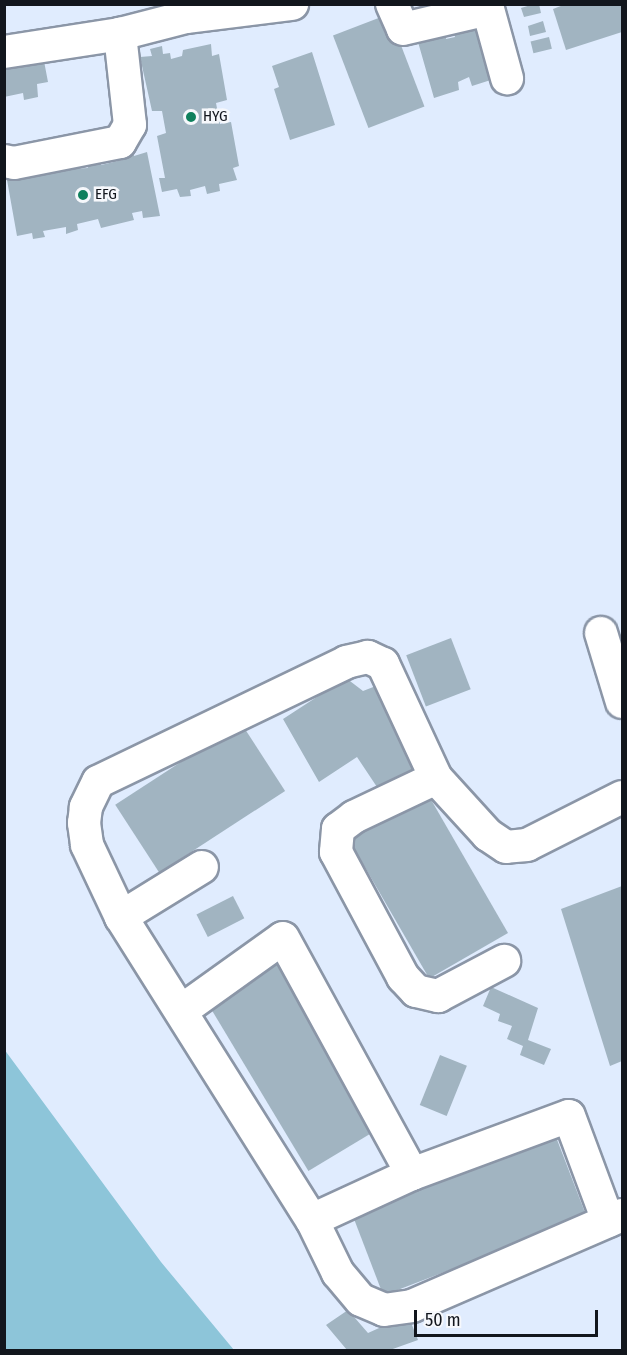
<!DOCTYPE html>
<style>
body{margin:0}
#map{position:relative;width:627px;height:1355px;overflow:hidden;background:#e0ecfe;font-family:"Fira Sans Condensed",sans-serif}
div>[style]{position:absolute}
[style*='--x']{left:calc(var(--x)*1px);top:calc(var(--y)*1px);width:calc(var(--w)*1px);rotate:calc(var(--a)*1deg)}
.water>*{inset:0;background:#8dc5d9}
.building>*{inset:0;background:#a1b4c1;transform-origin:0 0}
.roads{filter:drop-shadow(2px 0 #8b96a7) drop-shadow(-2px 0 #8b96a7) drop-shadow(0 2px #8b96a7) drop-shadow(0 -2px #8b96a7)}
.minor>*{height:32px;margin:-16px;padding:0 16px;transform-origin:16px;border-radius:16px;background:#fff}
.dots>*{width:16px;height:16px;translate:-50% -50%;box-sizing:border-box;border:3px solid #f6f8fc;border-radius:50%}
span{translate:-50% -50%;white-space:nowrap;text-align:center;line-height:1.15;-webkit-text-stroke:5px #f6f8fc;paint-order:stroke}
.poi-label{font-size:15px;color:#12161d}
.left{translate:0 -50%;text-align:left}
.frame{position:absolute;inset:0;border:6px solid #12161d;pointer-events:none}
.scale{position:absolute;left:414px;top:1310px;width:184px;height:27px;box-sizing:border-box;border:3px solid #12161d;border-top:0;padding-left:8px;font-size:18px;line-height:21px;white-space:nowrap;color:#12161d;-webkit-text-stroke:4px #f6f8fc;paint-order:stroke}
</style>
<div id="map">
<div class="water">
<div style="clip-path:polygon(4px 1049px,161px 1262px,234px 1350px,5px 1350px)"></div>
</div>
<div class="building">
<div style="clip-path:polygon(534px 4px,539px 4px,541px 13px,524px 17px,521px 8px)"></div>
<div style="clip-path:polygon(566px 4px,622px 4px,622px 32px,566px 50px,553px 9px)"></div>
<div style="left:389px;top:14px;width:99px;height:60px;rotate:69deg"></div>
<div style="clip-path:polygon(543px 21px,546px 32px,530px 36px,528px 26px)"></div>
<div style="clip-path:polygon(478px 23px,497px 78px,472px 86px,469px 77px,458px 82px,459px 90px,434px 98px,418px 42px,446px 32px,446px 39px,455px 37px,454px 31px)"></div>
<div style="left:549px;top:37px;width:12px;height:19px;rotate:76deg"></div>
<div style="clip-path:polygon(211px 44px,212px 56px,219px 54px,227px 100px,216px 103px,220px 124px,231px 122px,239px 166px,233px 168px,237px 180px,219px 184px,220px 191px,207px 194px,205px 186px,190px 190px,191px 196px,180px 197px,177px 189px,162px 192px,159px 178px,165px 178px,157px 136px,166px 133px,162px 111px,152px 111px,140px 57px,152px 56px,150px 49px,162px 46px,163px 54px,170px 53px,171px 59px,182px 56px,183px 50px)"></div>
<div style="clip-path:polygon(312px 52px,335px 125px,290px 140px,274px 89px,279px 87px,272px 66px)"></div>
<div style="clip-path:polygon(44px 61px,48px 82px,37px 84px,38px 97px,24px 100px,23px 93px,4px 97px,4px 68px)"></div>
<div style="clip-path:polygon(133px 151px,134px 156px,147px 152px,160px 216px,143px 218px,142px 211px,132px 213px,134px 220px,101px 228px,98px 219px,77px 224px,78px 230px,66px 234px,66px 227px,43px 231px,45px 237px,33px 239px,32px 233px,17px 236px,7px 180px,20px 178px,19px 170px,30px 167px,32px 176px,55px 171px,53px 164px,65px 161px,69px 169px,88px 168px,86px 159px,99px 156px,101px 165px,122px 160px,119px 154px)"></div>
<div style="left:451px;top:638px;width:55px;height:48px;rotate:69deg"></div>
<div style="clip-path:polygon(346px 678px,363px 691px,381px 684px,421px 765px,379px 790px,357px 757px,319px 782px,283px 719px)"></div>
<div style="left:241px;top:723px;width:81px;height:150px;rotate:57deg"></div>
<div style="left:426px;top:791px;width:164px;height:91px;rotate:60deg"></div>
<div style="clip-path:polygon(622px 886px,622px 1061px,610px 1066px,561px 909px)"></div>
<div style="left:233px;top:896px;width:25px;height:41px;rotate:63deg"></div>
<div style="left:275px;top:960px;width:198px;height:80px;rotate:59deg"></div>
<div style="clip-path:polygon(491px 987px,538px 1008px,528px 1040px,551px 1049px,544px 1065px,520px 1055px,523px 1046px,507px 1039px,512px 1026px,498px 1021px,500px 1014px,483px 1006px)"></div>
<div style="left:440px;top:1055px;width:29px;height:54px;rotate:22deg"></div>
<div style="left:556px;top:1137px;width:86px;height:218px;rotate:69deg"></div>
<div style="clip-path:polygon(348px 1310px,368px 1333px,408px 1315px,418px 1340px,390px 1350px,347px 1350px,326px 1325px)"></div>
</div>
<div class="roads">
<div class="minor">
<div style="--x:392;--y:4;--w:27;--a:66"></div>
<div style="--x:403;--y:29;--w:87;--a:-13.2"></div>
<div style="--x:488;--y:9;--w:72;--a:74.6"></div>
<div style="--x:4;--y:52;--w:117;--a:-8.8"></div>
<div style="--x:120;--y:34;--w:68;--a:-14.4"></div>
<div style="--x:186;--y:17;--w:107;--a:-7"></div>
<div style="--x:4;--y:161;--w:10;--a:11"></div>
<div style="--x:14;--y:163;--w:108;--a:-11.2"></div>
<div style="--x:120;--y:142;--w:20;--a:-60"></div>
<div style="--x:130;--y:125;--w:92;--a:-96.3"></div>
<div style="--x:601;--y:633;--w:72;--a:73.1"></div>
<div style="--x:436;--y:778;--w:91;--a:154.6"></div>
<div style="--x:354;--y:817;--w:20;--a:143"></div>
<div style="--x:338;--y:829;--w:23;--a:95"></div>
<div style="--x:336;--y:852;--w:142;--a:61.8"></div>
<div style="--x:403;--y:977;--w:19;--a:47"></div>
<div style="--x:416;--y:991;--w:23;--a:13"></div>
<div style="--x:438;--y:996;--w:75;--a:-27.9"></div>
<div style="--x:622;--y:797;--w:106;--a:153.2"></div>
<div style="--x:527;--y:845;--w:21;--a:175"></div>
<div style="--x:506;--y:847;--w:22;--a:-146"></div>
<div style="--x:488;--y:835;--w:77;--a:-132.4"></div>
<div style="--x:436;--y:778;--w:126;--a:-114.9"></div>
<div style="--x:383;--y:664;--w:17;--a:-155"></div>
<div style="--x:368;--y:657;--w:22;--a:167"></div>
<div style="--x:347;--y:662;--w:276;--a:154.3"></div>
<div style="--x:98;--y:782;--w:28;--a:116"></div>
<div style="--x:86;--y:807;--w:16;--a:97"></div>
<div style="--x:84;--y:823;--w:22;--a:82"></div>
<div style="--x:87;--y:845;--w:80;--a:64.7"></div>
<div style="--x:121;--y:917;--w:358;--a:57.8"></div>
<div style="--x:312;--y:1220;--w:59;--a:63.9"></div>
<div style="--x:338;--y:1273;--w:35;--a:50"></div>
<div style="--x:361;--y:1300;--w:25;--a:23"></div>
<div style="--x:384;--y:1310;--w:28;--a:-8"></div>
<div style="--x:412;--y:1306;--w:229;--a:-23.4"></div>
<div style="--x:121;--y:917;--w:95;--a:-31.7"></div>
<div style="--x:181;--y:1011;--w:125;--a:-35.6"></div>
<div style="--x:283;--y:938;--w:269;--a:61.3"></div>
<div style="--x:312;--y:1220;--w:110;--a:-24.7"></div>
<div style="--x:412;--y:1174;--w:167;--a:-20.3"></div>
<div style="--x:569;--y:1116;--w:112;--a:69.6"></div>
</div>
</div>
<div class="dots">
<div style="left:191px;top:117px;background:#0f805d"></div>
<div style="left:83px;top:195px;background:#0f805d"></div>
</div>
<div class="poi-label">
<span class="left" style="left:203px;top:117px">HYG</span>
<span class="left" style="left:95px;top:195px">EFG</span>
</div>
<div class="frame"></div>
<div class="scale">50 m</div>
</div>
